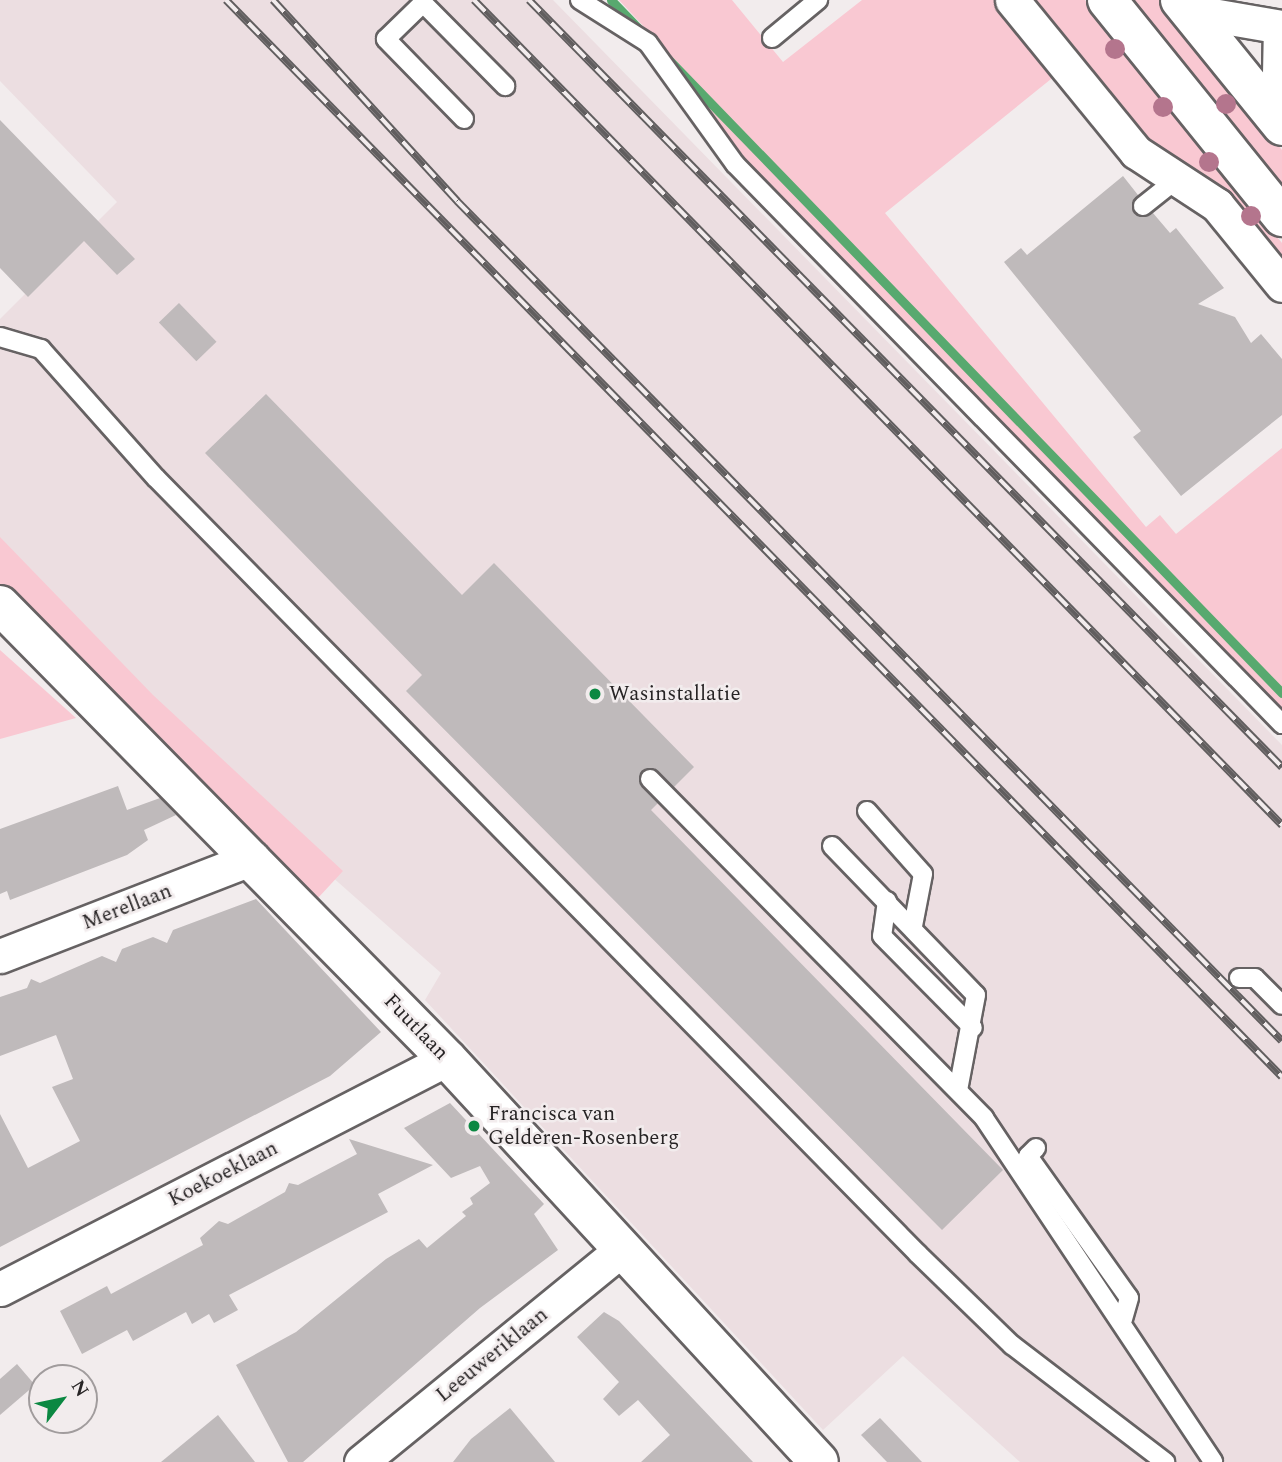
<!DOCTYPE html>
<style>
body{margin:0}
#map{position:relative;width:1282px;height:1462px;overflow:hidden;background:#f2eced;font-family:Spectral,serif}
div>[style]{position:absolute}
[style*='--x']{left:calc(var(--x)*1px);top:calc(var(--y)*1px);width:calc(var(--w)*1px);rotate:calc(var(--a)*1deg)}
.built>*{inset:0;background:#ecdee1}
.green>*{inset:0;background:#f9c8d2}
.stream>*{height:9px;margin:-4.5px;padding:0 4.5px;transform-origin:4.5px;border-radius:4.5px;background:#58a96f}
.building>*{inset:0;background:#bfbabb;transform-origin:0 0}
.roads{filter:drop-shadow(2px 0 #666263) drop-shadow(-2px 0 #666263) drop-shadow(0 2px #666263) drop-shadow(0 -2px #666263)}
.service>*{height:18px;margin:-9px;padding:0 9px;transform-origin:9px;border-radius:9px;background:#fff}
.minor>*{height:33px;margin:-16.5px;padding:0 16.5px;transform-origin:16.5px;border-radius:16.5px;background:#fff}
.tertiary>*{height:38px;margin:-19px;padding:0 19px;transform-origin:19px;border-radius:19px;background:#fff}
.secondary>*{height:38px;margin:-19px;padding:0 19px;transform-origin:19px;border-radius:19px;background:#fff}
.rail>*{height:8px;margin-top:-4px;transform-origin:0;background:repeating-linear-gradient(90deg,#f2eced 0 16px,#615e5f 0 32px);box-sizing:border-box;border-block:2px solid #615e5f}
.trees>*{width:20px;height:20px;margin:-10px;border-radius:50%;background:#b4758d}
.dots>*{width:19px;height:19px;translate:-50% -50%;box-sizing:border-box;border:4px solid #f2eced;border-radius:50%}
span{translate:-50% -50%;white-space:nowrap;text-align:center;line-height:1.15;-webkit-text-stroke:5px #f2eced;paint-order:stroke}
.poi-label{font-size:21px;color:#272425}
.left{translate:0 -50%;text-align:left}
.street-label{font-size:21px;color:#272425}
.north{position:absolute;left:28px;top:1364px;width:70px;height:70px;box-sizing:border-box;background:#f2eced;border:2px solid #a19c9d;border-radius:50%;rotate:58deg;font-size:19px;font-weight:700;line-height:28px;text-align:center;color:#272425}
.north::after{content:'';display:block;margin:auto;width:24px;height:32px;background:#0b8842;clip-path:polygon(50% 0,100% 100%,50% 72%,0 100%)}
</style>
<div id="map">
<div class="built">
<div style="clip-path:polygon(0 0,553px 0,1282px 745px,1282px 1462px,1020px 1462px,903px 1356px,823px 1430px,425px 1000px,441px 973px,228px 785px,0 551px,0 319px,117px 202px,0 81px)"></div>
</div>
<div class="green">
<div style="clip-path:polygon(619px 0,732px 0,783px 62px,862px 0,996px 0,1056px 75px,885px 213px,1146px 527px,1160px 515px,1176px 534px,1282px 448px,1282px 712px,717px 130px,687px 73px)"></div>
<div style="clip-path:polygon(1028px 0,1085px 0,1282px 243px,1282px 271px,1144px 143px)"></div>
<div style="clip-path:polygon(1128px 0,1161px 0,1282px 150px,1282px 192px)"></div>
<div style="clip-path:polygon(0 537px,153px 695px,343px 871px,318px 898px,0 603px)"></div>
<div style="clip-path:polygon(0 650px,76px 718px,0 739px)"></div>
</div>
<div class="stream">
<div style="--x:611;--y:0;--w:46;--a:45.9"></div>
<div style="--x:667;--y:58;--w:884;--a:45.92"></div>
</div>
<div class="building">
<div style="clip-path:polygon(0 120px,135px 259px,117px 275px,84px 241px,28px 297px,0 268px)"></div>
<div style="clip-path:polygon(1123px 176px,1138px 195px,1135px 214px,1153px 213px,1170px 233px,1176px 228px,1224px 288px,1198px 304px,1235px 317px,1251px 343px,1261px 334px,1282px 359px,1282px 415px,1181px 496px,1133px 437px,1141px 431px,1004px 262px,1021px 248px,1027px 255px)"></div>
<div style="left:179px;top:303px;width:54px;height:28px;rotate:46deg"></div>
<div style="clip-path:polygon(266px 394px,462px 595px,494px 563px,694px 767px,674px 787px,654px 768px,642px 771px,639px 782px,658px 803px,651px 810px,1003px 1170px,942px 1230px,406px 691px,422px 675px,205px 453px)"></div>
<div style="clip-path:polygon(118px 786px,127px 810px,160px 798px,176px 815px,144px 830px,148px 840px,127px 855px,10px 900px,7px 891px,0 894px,0 829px)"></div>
<div style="clip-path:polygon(256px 899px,381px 1032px,330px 1076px,0 1247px,0 1114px,28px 1168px,80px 1141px,52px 1087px,73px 1079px,56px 1035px,0 1056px,0 997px,27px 988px,31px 979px,40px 983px,102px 956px,116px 962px,122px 949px,153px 937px,167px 943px,173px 930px)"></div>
<div style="clip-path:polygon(450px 1103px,544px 1204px,534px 1214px,558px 1250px,480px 1308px,303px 1462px,288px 1462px,236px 1365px,296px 1332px,386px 1259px,419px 1239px,427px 1248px,466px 1216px,462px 1212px,473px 1204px,470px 1198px,490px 1183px,480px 1166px,451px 1178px,404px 1128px)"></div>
<div style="clip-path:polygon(349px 1139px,433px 1165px,378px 1194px,388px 1212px,229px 1295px,238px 1310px,214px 1323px,209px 1314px,192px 1324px,186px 1312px,133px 1341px,127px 1330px,82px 1354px,60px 1311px,107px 1286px,111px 1294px,203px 1245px,200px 1238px,219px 1221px,228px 1224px,285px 1192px,289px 1183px,298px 1185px,357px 1154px)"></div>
<div style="clip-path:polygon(604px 1312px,619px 1321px,753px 1462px,641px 1462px,670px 1435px,638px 1400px,619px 1416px,603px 1399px,619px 1382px,577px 1337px)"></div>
<div style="clip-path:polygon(17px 1364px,35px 1385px,0 1415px,0 1379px)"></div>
<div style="clip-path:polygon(510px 1408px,555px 1462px,453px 1462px,471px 1439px)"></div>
<div style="clip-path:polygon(218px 1415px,255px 1462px,161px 1462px)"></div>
<div style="clip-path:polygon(880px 1418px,922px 1462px,887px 1462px,861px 1435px)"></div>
</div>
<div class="roads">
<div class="service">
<div style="--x:580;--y:0;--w:80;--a:32.3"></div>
<div style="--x:648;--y:43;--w:149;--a:54.3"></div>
<div style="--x:735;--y:164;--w:783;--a:45.67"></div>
<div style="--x:772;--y:38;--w:60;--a:-39.6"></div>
<div style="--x:464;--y:119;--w:112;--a:-134.3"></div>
<div style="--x:386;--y:39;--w:52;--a:-44.2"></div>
<div style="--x:423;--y:3;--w:117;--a:45.3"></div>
<div style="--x:1143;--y:206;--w:43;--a:-38.5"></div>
<div style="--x:0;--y:337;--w:43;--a:16.3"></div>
<div style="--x:41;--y:349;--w:173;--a:48.3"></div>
<div style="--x:156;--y:478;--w:1088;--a:45.52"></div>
<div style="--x:918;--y:1254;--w:131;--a:44.1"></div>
<div style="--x:1012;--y:1345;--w:193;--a:37.4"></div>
<div style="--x:650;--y:779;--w:476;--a:45.4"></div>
<div style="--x:984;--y:1118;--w:413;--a:56.3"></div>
<div style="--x:867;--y:811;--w:84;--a:48.4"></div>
<div style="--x:923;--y:874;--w:53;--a:100.9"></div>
<div style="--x:832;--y:846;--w:207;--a:46"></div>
<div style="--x:976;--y:995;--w:97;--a:100.7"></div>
<div style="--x:887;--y:901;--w:35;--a:98"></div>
<div style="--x:882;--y:936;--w:129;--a:45.3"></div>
<div style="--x:1239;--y:978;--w:16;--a:0"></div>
<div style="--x:1255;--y:978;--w:38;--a:45"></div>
<div style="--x:1036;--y:1148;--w:11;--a:135"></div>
<div style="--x:1028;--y:1156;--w:174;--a:54.6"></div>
<div style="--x:1129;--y:1298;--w:22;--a:106"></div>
</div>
<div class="minor">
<div style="--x:1012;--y:0;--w:196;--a:50.8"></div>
<div style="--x:1136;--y:152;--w:97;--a:33.2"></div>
<div style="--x:1217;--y:205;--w:103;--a:50.9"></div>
<div style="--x:1189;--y:11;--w:94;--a:9.8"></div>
<div style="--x:1278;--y:121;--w:93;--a:-88.8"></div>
<div style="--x:0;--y:956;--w:271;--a:-21.2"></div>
<div style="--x:0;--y:1289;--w:503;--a:-27.23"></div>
<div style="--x:361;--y:1462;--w:338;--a:-39.2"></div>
</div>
<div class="tertiary">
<div style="--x:0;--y:605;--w:637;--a:45.45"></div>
<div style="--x:447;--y:1059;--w:548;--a:47.29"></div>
</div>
<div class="secondary">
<div style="--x:1107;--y:0;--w:279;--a:51.1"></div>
<div style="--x:1180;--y:0;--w:162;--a:51"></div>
</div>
</div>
<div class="rail">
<div style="--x:226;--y:0;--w:1508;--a:45.56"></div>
<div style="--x:273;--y:0;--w:273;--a:47.5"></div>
<div style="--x:457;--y:201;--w:1177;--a:45.52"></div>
<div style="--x:474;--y:0;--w:1155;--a:45.6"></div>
<div style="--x:529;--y:0;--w:1075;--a:45.53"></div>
</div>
<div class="trees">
<div style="left:1115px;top:49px"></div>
<div style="left:1226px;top:104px"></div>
<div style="left:1163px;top:107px"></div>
<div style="left:1209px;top:162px"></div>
<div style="left:1251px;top:216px"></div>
</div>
<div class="dots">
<div style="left:595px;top:694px;background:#0b8842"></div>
<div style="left:474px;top:1126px;background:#0b8842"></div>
</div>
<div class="poi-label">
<span class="left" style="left:609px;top:694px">Wasinstallatie</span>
<span class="left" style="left:488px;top:1126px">Francisca van<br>Gelderen-Rosenberg</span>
</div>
<div class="street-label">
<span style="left:127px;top:907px;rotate:-21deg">Merellaan</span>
<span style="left:416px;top:1027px;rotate:46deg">Fuutlaan</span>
<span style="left:223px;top:1174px;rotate:-27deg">Koekoeklaan</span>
<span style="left:492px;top:1355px;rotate:-39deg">Leeuweriklaan</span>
</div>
<div class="north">N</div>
</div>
